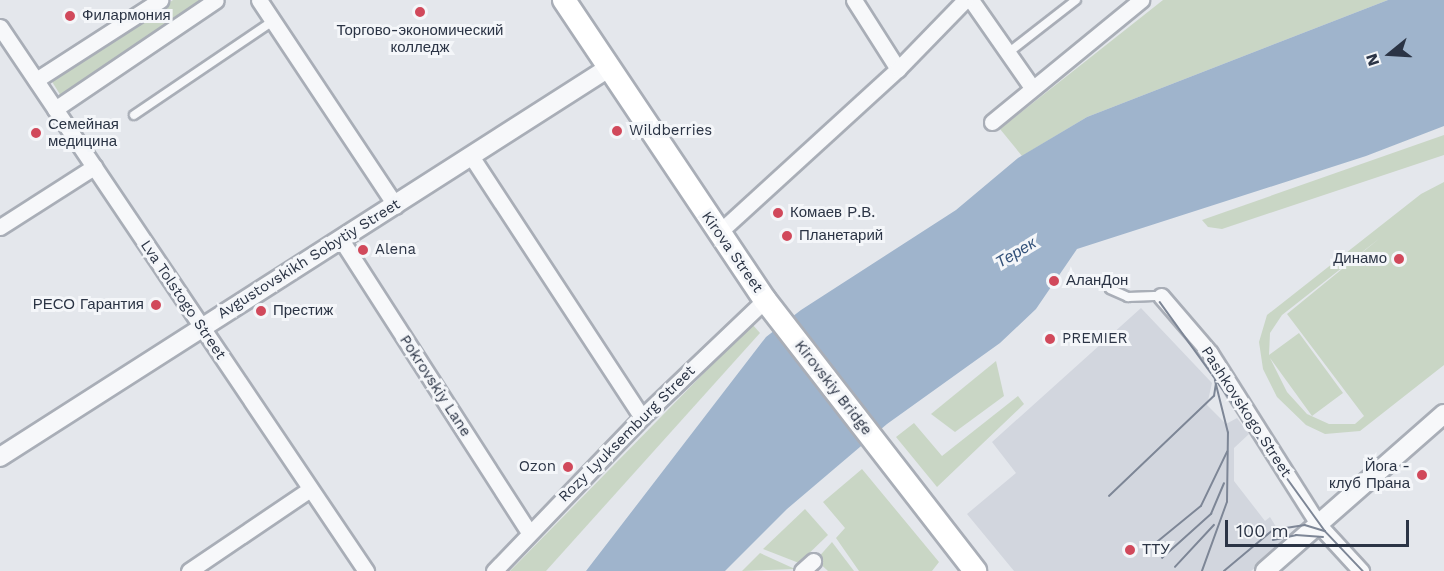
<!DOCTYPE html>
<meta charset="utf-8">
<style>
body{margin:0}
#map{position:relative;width:1444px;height:571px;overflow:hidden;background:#e4e7ec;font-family:"Work Sans",sans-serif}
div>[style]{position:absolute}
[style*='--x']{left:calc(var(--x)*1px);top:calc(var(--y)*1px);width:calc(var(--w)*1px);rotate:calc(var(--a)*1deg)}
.built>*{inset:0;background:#d2d6de}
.green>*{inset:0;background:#c9d6c5}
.water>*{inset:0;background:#9fb4cc}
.roads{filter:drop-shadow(2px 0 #a9aeb7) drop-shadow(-2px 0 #a9aeb7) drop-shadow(0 2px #a9aeb7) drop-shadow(0 -2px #a9aeb7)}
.service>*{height:8px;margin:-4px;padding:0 4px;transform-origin:4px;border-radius:4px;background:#f7f8fa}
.minor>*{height:15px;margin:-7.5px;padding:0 7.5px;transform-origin:7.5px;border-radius:7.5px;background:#f7f8fa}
.tertiary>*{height:18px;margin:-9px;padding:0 9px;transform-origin:9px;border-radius:9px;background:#f7f8fa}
.primary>*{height:22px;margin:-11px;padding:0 11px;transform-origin:11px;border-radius:11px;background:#fff}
.tram>*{height:1.5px;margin:-0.75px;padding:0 0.75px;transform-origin:0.75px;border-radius:0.75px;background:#7d8696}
.dots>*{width:16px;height:16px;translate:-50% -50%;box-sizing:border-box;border:3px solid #f4f6f9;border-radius:50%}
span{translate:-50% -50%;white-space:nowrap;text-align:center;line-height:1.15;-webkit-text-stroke:6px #f4f6f9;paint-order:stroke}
.poi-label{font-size:15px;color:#2b3445}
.left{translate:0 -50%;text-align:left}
.right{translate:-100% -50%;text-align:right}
.street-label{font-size:15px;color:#2b3445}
.water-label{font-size:16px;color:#34527a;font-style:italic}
.north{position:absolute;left:1360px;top:24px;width:60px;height:60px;-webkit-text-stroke:4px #f4f6f9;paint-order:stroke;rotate:252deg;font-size:16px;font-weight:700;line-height:24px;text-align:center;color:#2b3445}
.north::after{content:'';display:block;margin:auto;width:21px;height:27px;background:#2b3445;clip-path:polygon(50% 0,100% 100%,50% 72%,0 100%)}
.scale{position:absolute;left:1225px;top:520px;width:184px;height:27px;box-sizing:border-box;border:3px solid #2b3445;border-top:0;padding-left:8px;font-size:18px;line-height:21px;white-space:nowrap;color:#2b3445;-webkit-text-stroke:4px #f4f6f9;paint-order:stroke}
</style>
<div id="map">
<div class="built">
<div style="clip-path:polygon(1141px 308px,1212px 383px,1207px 405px,1226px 424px,1237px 418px,1249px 434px,1234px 448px,1234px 481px,1265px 521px,1270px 517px,1286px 543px,1251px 571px,1014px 571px,967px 514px,1016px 473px,992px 442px)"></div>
</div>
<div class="green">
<div style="clip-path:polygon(173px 0,207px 0,61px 96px,51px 80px)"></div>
<div style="clip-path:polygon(1163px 0,1388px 0,1087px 117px,1022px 156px,1000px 129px)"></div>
<div style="clip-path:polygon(1444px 135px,1444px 155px,1222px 229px,1208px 227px,1202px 220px)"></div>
<div style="clip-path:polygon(evenodd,1444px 182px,1444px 365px,1360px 431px,1325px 434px,1306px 425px,1277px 397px,1263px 369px,1259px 342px,1267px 315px,1421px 194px,1444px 182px,1380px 238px,1287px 314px,1364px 416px,1355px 424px,1329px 424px,1307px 414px,1287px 392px,1270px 358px,1312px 416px,1343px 393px,1299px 333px,1269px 355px,1270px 333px,1282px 315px,1380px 238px)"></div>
<div style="clip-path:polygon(752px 324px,760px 333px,546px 571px,510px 571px)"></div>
<div style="clip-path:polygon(996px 361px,1004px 396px,955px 432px,931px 414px)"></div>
<div style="clip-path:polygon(1018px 396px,1024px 404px,937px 487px,896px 437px,914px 423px,942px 456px)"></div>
<div style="clip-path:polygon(862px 469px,939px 562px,932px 571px,859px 571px,836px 538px,845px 528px,823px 502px)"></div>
<div style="clip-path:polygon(805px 509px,828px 535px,799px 563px,763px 549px)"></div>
<div style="clip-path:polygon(832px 542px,854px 571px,828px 571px,816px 560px)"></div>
<div style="clip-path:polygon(760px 553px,795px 569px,742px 571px)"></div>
</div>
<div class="water">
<div style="clip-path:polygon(1388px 0,1444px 0,1444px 126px,1366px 156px,1077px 249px,1036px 309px,1000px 343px,887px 424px,787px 509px,725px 571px,586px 571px,766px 337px,801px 310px,956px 210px,1018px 158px,1087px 117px)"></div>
</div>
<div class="roads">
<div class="service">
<div style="--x:1008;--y:53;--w:86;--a:-37.9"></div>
<div style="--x:134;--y:115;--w:168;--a:-34.1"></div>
<div style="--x:1110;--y:289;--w:20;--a:24"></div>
<div style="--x:1128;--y:297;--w:33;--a:-2"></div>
</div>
<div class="minor">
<div style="--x:259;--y:0;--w:247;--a:56.4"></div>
<div style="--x:854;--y:0;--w:82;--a:57.5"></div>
<div style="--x:971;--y:0;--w:105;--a:55.1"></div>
<div style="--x:0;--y:27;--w:656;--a:56.07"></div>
<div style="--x:36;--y:80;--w:148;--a:-32.8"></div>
<div style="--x:55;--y:109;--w:194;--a:-34.1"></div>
<div style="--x:992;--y:122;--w:193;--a:-39.3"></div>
<div style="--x:471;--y:156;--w:312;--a:56.8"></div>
<div style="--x:726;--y:226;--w:233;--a:-42.4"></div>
<div style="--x:898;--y:69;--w:96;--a:-45.8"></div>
<div style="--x:0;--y:227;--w:112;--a:-32.6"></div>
<div style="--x:342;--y:241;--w:346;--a:57.3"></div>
<div style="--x:1161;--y:296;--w:75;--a:49.3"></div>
<div style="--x:1210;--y:353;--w:202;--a:57.7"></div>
<div style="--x:1318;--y:524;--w:64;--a:47.5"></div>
<div style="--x:189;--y:571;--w:146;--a:-34.1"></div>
<div style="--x:494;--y:571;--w:214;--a:-46.1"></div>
<div style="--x:642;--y:417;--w:170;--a:-43.6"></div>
<div style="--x:802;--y:571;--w:15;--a:-42"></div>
</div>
<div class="tertiary">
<div style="--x:0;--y:457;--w:720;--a:-32.59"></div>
<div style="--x:1265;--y:571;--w:238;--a:-41.3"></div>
</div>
<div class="primary">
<div style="--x:564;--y:0;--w:361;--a:56.2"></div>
<div style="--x:765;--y:300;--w:343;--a:52.2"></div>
</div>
</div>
<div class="tram">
<div style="--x:1160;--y:302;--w:282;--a:54.2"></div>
<div style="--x:1325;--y:531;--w:55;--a:46.5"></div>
<div style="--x:1109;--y:496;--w:145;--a:-43.6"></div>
<div style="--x:1214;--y:396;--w:12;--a:-81"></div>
<div style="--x:1273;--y:540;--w:24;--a:-12"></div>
<div style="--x:1296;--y:535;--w:27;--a:4"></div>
<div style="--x:1152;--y:546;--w:63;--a:-39.2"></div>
<div style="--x:1201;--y:506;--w:60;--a:-64.3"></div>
<div style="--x:1162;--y:558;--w:66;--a:-41.9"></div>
<div style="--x:1211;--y:514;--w:33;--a:-67"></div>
<div style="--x:1175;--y:567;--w:57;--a:-47.1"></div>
<div style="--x:1202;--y:571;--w:73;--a:-70.1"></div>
<div style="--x:1227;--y:502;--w:69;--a:-89.2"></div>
<div style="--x:1228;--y:433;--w:54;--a:-104"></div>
<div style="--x:1224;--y:571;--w:64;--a:-39.9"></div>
<div style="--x:1273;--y:530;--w:32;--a:-9"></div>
<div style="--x:1305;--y:525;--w:21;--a:17"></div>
</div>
<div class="dots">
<div style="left:420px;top:12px;background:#d1495b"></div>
<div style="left:70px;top:16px;background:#d1495b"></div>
<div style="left:617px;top:131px;background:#d1495b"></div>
<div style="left:36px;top:133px;background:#d1495b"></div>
<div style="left:778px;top:213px;background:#d1495b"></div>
<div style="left:787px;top:236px;background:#d1495b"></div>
<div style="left:363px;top:250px;background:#d1495b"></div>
<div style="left:1399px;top:259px;background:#d1495b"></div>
<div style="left:1054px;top:281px;background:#d1495b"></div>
<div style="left:156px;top:305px;background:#d1495b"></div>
<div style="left:261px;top:311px;background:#d1495b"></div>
<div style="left:1050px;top:339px;background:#d1495b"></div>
<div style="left:568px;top:467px;background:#d1495b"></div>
<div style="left:1422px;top:475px;background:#d1495b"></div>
<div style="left:1130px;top:550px;background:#d1495b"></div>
</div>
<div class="poi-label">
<span class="left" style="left:82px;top:16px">Филармония</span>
<span style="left:420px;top:39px">Торгово-экономический<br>колледж</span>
<span class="left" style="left:48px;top:133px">Семейная<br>медицина</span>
<span class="left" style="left:629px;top:131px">Wildberries</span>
<span class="left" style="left:790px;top:213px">Комаев Р.В.</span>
<span class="left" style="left:799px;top:236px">Планетарий</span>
<span class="left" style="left:375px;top:250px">Alena</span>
<span class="right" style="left:1387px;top:259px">Динамо</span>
<span class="left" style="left:1066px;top:281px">АланДон</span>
<span class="right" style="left:144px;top:305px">РЕСО Гарантия</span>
<span class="left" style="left:273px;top:311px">Престиж</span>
<span class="left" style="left:1062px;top:339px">PREMIER</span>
<span class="right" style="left:1410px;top:475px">Йога -<br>клуб Прана</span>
<span class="right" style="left:556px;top:467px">Ozon</span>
<span class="left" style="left:1142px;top:550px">ТТУ</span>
</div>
<div class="street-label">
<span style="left:732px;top:252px;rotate:55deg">Kirova Street</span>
<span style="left:309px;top:259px;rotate:-32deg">Avgustovskikh Sobytiy Street</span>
<span style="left:183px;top:300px;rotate:56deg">Lva Tolstogo Street</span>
<span style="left:435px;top:386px;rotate:57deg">Pokrovskiy Lane</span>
<span style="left:833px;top:388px;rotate:52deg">Kirovskiy Bridge</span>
<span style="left:1246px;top:412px;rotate:57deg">Pashkovskogo Street</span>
<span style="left:627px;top:434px;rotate:-45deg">Rozy Lyuksemburg Street</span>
</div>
<div class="water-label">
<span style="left:1016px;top:253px;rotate:-31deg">Терек</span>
</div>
<div class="north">N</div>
<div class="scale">100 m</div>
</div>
